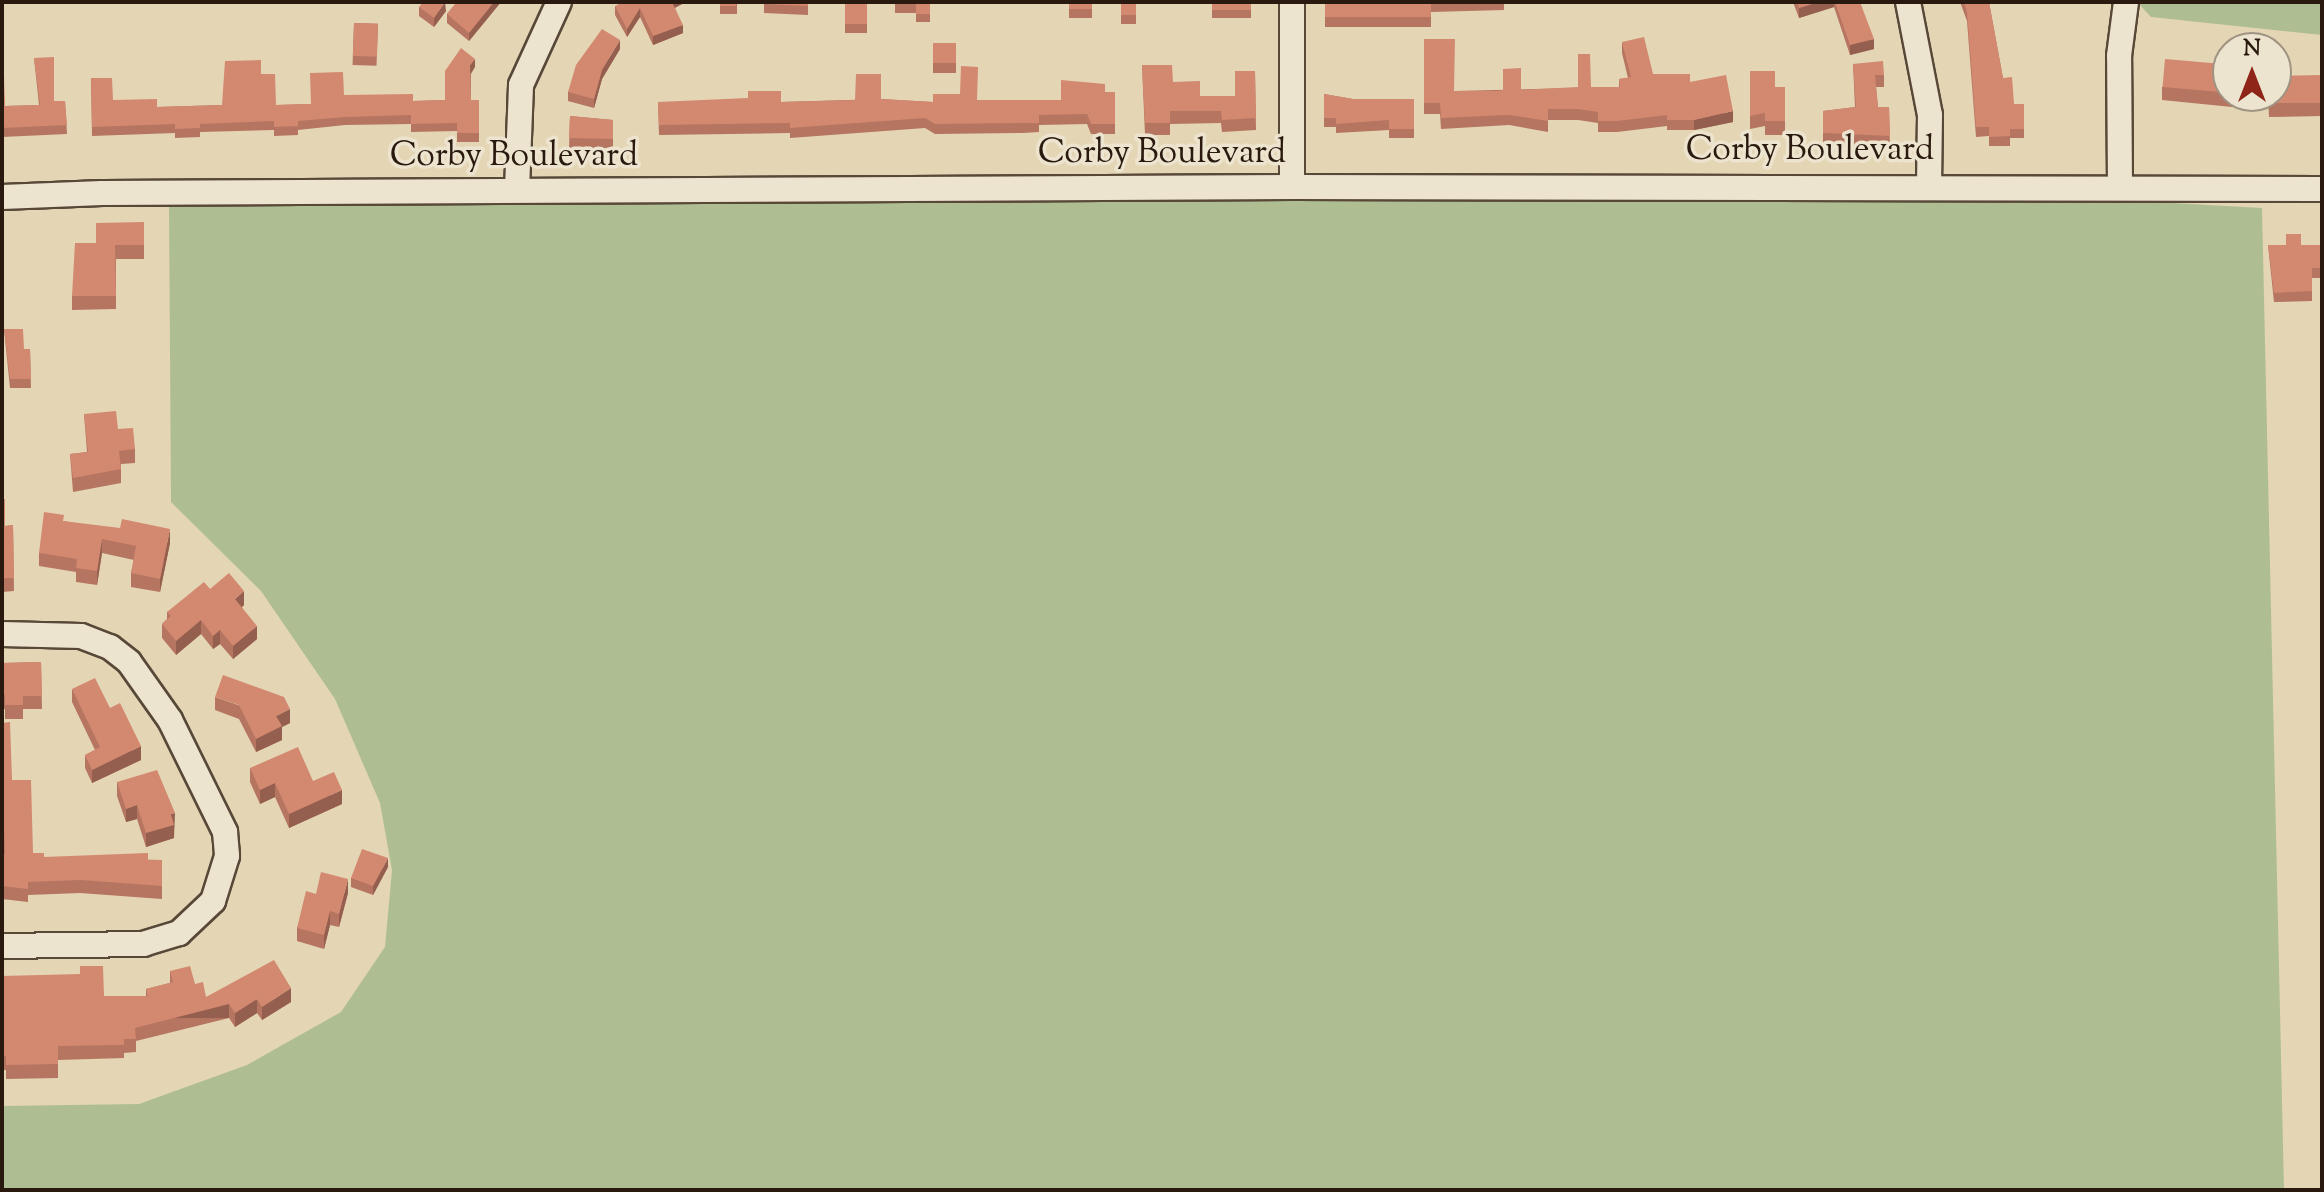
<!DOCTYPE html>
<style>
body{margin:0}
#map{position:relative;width:2324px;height:1192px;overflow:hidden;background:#e4d5b5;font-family:"Sorts Mill Goudy",serif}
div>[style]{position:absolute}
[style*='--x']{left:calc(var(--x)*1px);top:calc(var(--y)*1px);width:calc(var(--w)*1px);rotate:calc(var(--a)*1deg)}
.green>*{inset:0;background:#aebe92}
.roads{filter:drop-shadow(2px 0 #584838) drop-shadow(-2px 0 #584838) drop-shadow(0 2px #584838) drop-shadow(0 -2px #584838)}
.minor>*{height:24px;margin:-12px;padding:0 12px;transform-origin:12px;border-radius:12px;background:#ede4cf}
.wall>*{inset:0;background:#b57560;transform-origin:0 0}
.shaded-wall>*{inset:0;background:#945f4e;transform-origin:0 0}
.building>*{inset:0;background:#d38870;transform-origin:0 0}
span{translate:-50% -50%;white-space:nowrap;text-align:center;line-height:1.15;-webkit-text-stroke:7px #ede4cf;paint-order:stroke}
.street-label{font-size:34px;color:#29190e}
.frame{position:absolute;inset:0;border:4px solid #29190e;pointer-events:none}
.north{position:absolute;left:2212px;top:32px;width:80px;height:80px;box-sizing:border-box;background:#ede4cf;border:2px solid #9f9382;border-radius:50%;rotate:0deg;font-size:22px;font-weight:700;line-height:32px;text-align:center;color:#29190e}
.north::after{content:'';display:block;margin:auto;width:28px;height:36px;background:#8f2418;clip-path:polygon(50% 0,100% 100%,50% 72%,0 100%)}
</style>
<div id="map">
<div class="green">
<div style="clip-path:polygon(2137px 2px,2322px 2px,2322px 35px,2151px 17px)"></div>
<div style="clip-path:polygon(2048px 196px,2262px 208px,2284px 1190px,2px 1190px,2px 1106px,139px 1104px,247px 1065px,341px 1012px,385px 947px,392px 870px,380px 803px,335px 699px,261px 591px,171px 502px,169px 206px)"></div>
</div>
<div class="roads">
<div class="minor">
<div style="--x:1292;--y:2;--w:185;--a:90"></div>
<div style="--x:1908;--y:2;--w:115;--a:79"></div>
<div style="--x:1930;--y:115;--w:70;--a:90.8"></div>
<div style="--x:2120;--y:185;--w:129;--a:-90.4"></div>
<div style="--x:2119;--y:56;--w:54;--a:-82.6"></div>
<div style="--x:517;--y:190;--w:105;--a:-87.8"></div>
<div style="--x:521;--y:85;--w:91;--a:-65.4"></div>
<div style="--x:2;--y:197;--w:100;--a:-2.3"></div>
<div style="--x:102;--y:193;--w:1190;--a:-0.29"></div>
<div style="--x:1292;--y:187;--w:1030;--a:0.11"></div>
<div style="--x:2;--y:634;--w:79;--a:1.5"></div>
<div style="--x:81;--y:636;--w:31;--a:21"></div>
<div style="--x:110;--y:647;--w:24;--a:38"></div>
<div style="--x:129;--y:662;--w:71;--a:54.7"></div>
<div style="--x:170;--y:720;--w:125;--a:63.8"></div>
<div style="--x:225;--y:832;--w:24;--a:85"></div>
<div style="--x:227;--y:856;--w:47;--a:107.3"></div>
<div style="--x:213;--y:901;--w:47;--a:136.7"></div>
<div style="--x:179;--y:933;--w:37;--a:163"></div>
<div style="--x:144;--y:944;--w:142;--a:179.2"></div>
</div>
</div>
<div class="wall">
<div style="clip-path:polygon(457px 2px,501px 2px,469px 41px,447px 23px,447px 14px)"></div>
<div style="clip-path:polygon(686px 2px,675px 8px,683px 33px,653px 45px,640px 17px,627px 37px,615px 15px,615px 6px)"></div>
<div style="left:720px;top:2px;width:17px;height:12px"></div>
<div style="clip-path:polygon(764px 2px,808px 2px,808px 15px,764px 13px)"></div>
<div style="left:845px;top:2px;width:22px;height:31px"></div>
<div style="clip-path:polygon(895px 2px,930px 2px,930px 22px,916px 22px,916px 13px,895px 13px)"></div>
<div style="left:1069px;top:2px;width:23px;height:16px"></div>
<div style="left:1121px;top:2px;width:15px;height:22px"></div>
<div style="left:1212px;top:2px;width:39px;height:16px"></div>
<div style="clip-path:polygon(1325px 2px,1504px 2px,1504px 10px,1431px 12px,1431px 27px,1325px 27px)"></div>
<div style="clip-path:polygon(1793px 2px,1860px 2px,1874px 49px,1850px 55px,1834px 7px,1799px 18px)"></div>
<div style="clip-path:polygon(1960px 2px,1989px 2px,2003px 78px,2014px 104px,2024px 104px,2024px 138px,2010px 138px,2010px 146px,1989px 146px,1989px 136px,1976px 137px,1967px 21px)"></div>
<div style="clip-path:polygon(419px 7px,446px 11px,434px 27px,419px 16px)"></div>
<div style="left:354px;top:23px;width:24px;height:42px;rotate:2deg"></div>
<div style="clip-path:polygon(1424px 39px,1454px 91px,1619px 87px,1619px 79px,1628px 78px,1622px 53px,1622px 42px,1653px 74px,1690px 82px,1733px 122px,1694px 130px,1667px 130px,1667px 126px,1617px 132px,1598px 132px,1598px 123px,1578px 120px,1548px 120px,1548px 132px,1509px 125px,1441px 129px,1440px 114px,1424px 114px)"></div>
<div style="left:933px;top:43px;width:23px;height:30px"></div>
<div style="clip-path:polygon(620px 49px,602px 79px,594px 108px,568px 101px,568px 92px)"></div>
<div style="clip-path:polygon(34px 58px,54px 101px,65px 101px,67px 134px,2px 137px,2px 75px,5px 106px,39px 105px)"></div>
<div style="clip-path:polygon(1853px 64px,1884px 75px,1884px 87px,1876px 87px,1878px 107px,1889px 107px,1890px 148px,1823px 146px,1823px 111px,1855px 107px)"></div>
<div style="clip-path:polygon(1142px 65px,1200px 96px,1235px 96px,1255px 71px,1256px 130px,1222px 132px,1221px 123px,1170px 124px,1170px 135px,1145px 135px)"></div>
<div style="clip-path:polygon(2228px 65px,2228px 96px,2244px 96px,2242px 108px,2162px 100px,2162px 87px)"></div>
<div style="clip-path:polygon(475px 67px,471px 74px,471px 100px,479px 100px,479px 142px,457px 142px,457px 131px,411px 132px,411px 124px,345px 125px,298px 130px,298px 135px,274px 136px,274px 130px,200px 132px,200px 137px,175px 138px,175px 133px,92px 136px,91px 78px,113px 100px,157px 107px,222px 105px,261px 74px,276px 105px,311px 104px,344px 95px,413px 101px,445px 100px)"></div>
<div style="clip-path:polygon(1750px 71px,1775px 87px,1785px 87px,1785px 135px,1765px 135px,1765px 126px,1750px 129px)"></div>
<div style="clip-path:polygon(2322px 75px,2322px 116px,2269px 117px,2268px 96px)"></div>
<div style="clip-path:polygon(1105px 92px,1115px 92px,1115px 134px,1091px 134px,1087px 124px,1039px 125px,1039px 132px,1023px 133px,935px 134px,925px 128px,790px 138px,790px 133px,659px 135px,658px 102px,781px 102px,881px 99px,933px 102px,977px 100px,1061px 100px)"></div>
<div style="clip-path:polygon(1324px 94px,1353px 99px,1414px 99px,1414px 138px,1389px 138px,1389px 130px,1336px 133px,1336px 127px,1324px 127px)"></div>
<div style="clip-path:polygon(570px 116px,613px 120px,613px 148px,569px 148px)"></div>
<div style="clip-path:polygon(144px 222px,144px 259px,116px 259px,116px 309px,72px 310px,72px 296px,96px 243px)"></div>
<div style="clip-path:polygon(2268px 245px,2322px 245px,2322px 278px,2312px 278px,2312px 301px,2274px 302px)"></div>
<div style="clip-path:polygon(4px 329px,24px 349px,30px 349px,31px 388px,10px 388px)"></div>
<div style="clip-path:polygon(84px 414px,118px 429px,135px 449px,135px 463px,121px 464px,121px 483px,73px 492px,70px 454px,87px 452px)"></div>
<div style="clip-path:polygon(2px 499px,5px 526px,13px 525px,14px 591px,2px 592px)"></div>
<div style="clip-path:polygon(64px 521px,170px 543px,160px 592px,131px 587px,131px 573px,134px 560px,102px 553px,97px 585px,76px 582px,76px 572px,39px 566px,39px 553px)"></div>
<div style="clip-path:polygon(210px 589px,244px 605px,242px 607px,257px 639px,233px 659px,220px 644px,213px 649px,201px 634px,176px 655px,162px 638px,162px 624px,167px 619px,167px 612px)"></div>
<div style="clip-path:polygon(41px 662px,42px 709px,23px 709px,23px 719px,5px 719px,5px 709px,2px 709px,2px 663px)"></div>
<div style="clip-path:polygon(72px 689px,141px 760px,92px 783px,85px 768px,85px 755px,95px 750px,72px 702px)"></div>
<div style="clip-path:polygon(215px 697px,290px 723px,282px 727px,282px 740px,256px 752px,239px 719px,215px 710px)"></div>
<div style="clip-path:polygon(2px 723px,12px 780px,33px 853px,44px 857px,162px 860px,162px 899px,80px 893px,28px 895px,28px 902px,2px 899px,2px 854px,4px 854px,3px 816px,2px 816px)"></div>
<div style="clip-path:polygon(250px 768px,313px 781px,342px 804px,289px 828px,275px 797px,260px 804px,250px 782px)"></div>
<div style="clip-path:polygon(117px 782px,175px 827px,174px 827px,174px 838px,146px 847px,137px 819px,126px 822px,117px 796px)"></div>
<div style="clip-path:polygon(388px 867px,373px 895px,351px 887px,351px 878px)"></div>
<div style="clip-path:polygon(348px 893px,339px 927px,330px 925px,324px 949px,297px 941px,297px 928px,316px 894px)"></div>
<div style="clip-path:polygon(170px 971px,195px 984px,206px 997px,291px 1002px,262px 1020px,257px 1013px,235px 1027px,229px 1018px,136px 1041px,136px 1052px,124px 1053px,124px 1058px,58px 1060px,58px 1078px,6px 1079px,6px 1070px,2px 1070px,2px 976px,104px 996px,146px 996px,146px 989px,170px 983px)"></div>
</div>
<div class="shaded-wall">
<div style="clip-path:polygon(445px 2px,446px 11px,434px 27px,434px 18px)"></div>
<div style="clip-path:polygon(494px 2px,501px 2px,469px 41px,469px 33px)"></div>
<div style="clip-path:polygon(672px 2px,686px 2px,672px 9px)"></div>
<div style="clip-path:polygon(1819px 2px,1834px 2px,1834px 7px,1799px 18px,1799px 8px)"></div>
<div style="clip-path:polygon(640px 8px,640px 17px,627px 37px,627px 29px)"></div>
<div style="clip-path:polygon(683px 25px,683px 33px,653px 45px,653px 36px)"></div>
<div style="clip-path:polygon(1874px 39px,1874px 49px,1850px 55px,1850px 45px)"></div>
<div style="clip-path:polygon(620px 40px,620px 49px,602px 79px,594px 108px,594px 99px,602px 70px)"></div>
<div style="clip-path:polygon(475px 59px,475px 67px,470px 74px,470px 65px)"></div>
<div style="clip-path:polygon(1733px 111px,1733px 122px,1694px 130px,1694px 120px)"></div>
<div style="clip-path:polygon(170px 529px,170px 543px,160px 592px,160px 579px)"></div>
<div style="clip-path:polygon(102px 539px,102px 553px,97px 585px,97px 571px)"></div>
<div style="clip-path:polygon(244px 591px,244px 605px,235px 613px,235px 599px)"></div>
<div style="clip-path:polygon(201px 620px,201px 634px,176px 655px,176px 641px)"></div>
<div style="clip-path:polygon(257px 626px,257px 639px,233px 659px,233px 646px)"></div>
<div style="clip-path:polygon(220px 630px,220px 644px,213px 649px,213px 636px)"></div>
<div style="clip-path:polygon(290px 709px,290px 723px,282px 727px,282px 740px,256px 752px,256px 739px,276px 716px)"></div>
<div style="clip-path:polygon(141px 746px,141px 760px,92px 783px,92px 770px)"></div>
<div style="clip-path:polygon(275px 783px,275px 797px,260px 804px,260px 790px)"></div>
<div style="clip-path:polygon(342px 790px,342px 804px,289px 828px,289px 814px)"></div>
<div style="clip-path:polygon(137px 805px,137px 819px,126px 822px,126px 809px)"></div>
<div style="clip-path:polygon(175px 813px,174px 838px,146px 847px,146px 833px,171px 814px)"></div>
<div style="clip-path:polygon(388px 858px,388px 867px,373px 895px,373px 886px)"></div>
<div style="clip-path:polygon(348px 879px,348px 893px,339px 927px,339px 914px)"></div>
<div style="clip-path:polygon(330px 911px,330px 925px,324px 949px,324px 935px)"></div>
<div style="clip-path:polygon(291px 988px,291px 1002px,262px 1020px,262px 1007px)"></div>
<div style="clip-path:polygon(257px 999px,257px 1013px,235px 1027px,235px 1013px)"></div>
<div style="left:229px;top:1004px;width:14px;height:97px;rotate:90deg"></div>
</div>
<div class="building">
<div style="clip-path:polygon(423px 2px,445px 2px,434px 18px,419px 7px)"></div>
<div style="clip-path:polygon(457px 2px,494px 2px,469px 33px,447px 14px)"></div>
<div style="clip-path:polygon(623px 2px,672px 2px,683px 25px,653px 36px,640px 8px,627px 29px,615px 6px)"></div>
<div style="left:720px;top:2px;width:16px;height:4px"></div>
<div style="clip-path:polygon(764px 2px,808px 2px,808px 6px,764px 4px)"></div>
<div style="left:845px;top:2px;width:22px;height:22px"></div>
<div style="clip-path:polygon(895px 2px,930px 2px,930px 14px,916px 14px,916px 4px,895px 4px)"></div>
<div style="left:1069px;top:2px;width:23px;height:7px"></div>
<div style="left:1121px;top:2px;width:15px;height:13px"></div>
<div style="left:1212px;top:2px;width:39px;height:8px"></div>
<div style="clip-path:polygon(1325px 2px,1441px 2px,1431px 2px,1431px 17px,1325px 17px)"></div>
<div style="clip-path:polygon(1797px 2px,1819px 2px,1799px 8px)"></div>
<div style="clip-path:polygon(1835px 2px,1860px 2px,1874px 39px,1850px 45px)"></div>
<div style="clip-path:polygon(1964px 2px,1989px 2px,2003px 78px,2012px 77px,2014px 104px,2024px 104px,2024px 129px,2010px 129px,2010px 136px,1989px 137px,1989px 127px,1976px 127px,1967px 12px)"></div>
<div style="left:354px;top:23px;width:24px;height:33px;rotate:2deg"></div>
<div style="clip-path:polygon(602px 29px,620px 40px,602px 70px,594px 99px,568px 92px,576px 65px)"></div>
<div style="clip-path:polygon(1644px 37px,1653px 74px,1690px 74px,1690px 82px,1726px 75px,1733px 111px,1694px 120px,1667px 120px,1667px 115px,1617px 121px,1598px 121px,1598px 112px,1578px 109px,1548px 109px,1548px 121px,1509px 115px,1441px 118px,1440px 103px,1424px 103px,1424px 39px,1455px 39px,1454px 91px,1497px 91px,1503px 90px,1503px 69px,1521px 68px,1521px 90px,1578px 87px,1578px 54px,1590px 54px,1591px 87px,1620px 87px,1619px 79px,1631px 77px,1622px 42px)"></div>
<div style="left:933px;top:43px;width:23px;height:20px"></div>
<div style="clip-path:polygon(461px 48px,475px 59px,470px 65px,471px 100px,479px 100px,479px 133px,457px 133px,457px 123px,411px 124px,411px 115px,345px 117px,298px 121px,298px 126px,274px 127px,274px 121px,200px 124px,200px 128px,175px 129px,175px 124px,92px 127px,91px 78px,112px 78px,113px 100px,157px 99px,157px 107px,222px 105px,225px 61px,261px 60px,261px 74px,275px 74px,276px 105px,311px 104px,310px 73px,343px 72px,344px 95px,413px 94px,413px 101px,445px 100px,445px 71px)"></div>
<div style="clip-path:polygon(54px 57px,54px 101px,65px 101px,67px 125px,2px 128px,2px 75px,4px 75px,5px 106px,40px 105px,34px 58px)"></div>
<div style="left:2165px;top:59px;width:63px;height:28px;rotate:5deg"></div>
<div style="clip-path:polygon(1883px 61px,1884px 75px,1875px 75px,1878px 107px,1889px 107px,1890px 136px,1823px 133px,1823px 111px,1856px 107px,1853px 64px)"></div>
<div style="clip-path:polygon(1142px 65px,1172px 65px,1173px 82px,1200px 81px,1200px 96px,1235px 96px,1235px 71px,1255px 71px,1256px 118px,1222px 120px,1221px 111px,1170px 111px,1170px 123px,1145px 123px)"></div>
<div style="clip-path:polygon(961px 66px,978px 67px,977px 100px,1061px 100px,1061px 80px,1105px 84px,1105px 92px,1115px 92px,1115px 124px,1091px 124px,1087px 114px,1039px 115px,1039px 123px,1023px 123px,935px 124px,925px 118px,790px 128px,790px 123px,659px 125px,658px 102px,748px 98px,748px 91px,781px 91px,781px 102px,855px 100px,856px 74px,881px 74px,881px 99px,933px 102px,933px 94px,960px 94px)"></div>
<div style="clip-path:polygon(1750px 71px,1775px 71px,1775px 87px,1785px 87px,1785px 121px,1765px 121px,1765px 113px,1750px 116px)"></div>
<div style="clip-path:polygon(2322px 75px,2322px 103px,2269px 103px,2269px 96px,2276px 96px,2276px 76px)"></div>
<div style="clip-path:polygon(1324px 94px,1353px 99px,1414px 99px,1414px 129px,1389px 129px,1389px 120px,1336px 124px,1336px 118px,1324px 118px)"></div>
<div style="clip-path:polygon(570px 116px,613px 120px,613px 139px,569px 138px)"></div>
<div style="clip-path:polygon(144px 222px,144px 245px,115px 245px,116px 296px,72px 296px,75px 243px,96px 243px,96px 223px)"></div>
<div style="clip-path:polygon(2286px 234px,2301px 234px,2301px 245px,2322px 245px,2322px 268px,2312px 268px,2312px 291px,2274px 293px,2268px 245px,2286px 245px)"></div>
<div style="clip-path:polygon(4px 329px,23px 329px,24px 349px,30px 349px,31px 379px,10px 379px)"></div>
<div style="clip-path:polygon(116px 411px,118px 429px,133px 428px,135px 449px,119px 451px,121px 469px,73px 478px,70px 454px,88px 452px,84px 414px)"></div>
<div style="clip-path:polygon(2px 499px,5px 499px,5px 526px,13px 525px,14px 578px,2px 578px)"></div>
<div style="clip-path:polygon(44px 512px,64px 515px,63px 521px,120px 528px,122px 519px,170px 529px,160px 579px,131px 573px,136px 546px,102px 539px,97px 571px,76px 568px,77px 559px,39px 553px)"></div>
<div style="clip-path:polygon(229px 573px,244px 591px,235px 599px,257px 626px,233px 646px,220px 630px,213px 636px,201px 620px,176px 641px,162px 624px,171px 616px,167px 612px,204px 582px,210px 589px)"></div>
<div style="left:2321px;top:634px;width:1px;height:16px"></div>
<div style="clip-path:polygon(41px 662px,42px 696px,23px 696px,23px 705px,5px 705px,5px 695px,2px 695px,2px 663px)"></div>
<div style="clip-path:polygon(223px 675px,284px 697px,290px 709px,276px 716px,282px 726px,256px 739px,239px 705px,215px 697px)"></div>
<div style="clip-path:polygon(95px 678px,110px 708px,120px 703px,141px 746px,92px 770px,85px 755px,100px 747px,72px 689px)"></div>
<div style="clip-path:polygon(10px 722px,12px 780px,31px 780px,33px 853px,44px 853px,44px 857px,148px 853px,148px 860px,162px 860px,162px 886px,80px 880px,28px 882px,28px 889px,2px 886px,2px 854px,5px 854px,3px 803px,2px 803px,2px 723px)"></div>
<div style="clip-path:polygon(298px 747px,313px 781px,334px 772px,342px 790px,289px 814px,275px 783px,260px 790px,250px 768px)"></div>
<div style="clip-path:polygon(157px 770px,175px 813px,171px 814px,174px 825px,146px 833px,137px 805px,126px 809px,117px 782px)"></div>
<div style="clip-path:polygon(362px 849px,388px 858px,373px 886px,351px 878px)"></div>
<div style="clip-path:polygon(321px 872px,348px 879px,339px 914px,330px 911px,324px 935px,297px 928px,306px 891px,316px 894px)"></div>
<div style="clip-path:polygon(274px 960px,291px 988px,262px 1007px,257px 999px,235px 1013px,229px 1004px,135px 1028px,136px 1039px,124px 1039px,124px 1045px,58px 1046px,58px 1064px,6px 1065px,6px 1056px,2px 1056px,2px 976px,80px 974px,80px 966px,103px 966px,104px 996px,148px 996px,146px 989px,173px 982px,170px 971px,190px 966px,195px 984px,203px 982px,206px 997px)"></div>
</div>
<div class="street-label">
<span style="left:1810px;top:151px">Corby Boulevard</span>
<span style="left:1162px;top:154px">Corby Boulevard</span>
<span style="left:514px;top:157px">Corby Boulevard</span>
</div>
<div class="frame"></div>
<div class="north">N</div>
</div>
